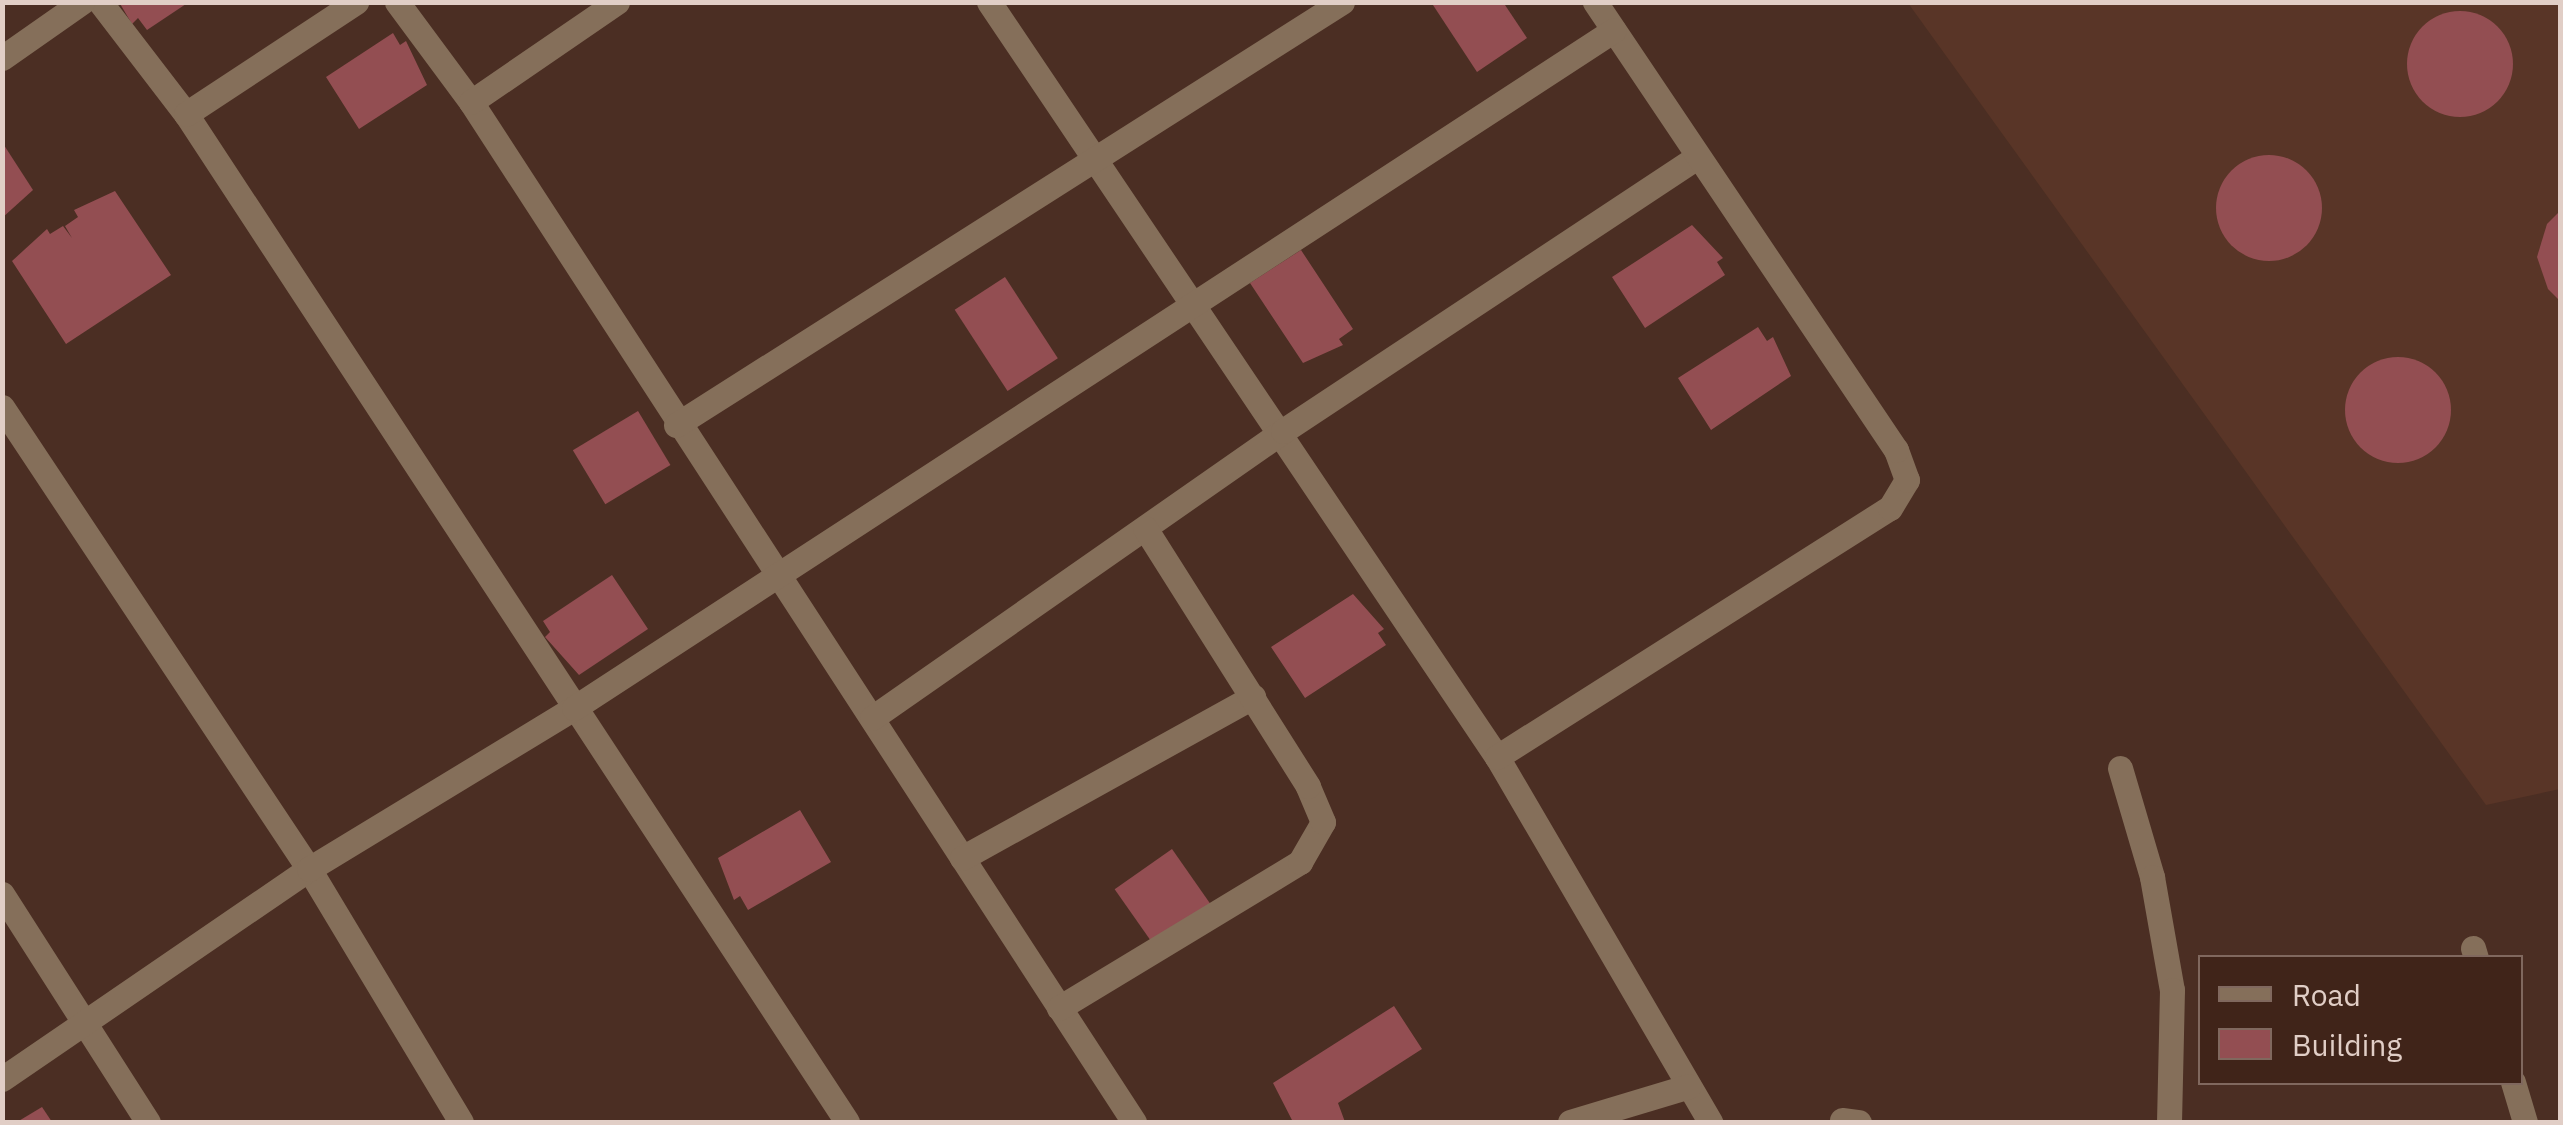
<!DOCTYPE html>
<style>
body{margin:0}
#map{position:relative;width:2563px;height:1125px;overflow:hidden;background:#4b2e23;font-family:"IBM Plex Sans",sans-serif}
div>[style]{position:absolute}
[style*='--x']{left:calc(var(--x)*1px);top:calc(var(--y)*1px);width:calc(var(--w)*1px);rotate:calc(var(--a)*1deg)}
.built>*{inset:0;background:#593527}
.building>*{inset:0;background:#934e52;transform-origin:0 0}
.round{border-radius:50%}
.minor>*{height:25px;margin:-12.5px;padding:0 12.5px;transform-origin:12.5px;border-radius:12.5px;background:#856f5a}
span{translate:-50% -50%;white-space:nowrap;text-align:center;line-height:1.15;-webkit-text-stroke:10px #402419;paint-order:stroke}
.frame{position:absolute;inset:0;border:5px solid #e1cec6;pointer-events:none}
.legend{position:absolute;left:2198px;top:955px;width:325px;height:130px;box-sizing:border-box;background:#402419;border:2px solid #80685e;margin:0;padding:12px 18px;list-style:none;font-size:30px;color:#e1cec6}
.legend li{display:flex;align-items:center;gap:20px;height:50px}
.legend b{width:50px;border:2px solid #80685e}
</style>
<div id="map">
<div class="built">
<div style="clip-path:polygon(1908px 3px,2560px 3px,2560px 789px,2486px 805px)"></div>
</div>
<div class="building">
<div style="clip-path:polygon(119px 2px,189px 2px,147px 30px,138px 18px,132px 24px)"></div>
<div style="clip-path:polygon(1431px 2px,1503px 2px,1527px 38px,1477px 72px)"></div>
<div class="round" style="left:2407px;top:11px;width:106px;height:106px"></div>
<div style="clip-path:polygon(393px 33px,400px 45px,406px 41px,427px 85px,359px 129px,326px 77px)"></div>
<div style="clip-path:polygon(2px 142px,33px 190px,2px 218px)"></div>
<div class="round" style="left:2216px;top:155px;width:106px;height:106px"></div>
<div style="clip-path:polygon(115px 191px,171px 275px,66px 344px,12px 261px,47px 229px,50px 234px,63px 226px,72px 238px,65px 226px,78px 217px,74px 210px)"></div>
<div style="clip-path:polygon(2560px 211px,2560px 301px,2548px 289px,2537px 257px,2547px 224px)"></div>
<div style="clip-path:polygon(1692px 225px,1723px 258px,1717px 262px,1725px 275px,1645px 328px,1612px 277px)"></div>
<div style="clip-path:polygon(1301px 250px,1353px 329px,1339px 339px,1343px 345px,1303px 363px,1250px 283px)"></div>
<div style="left:1005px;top:277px;width:97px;height:60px;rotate:57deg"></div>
<div style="clip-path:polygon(1758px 327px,1767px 341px,1773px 337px,1791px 376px,1711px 430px,1678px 378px)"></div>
<div class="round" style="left:2345px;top:357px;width:106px;height:106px"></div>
<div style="left:638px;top:411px;width:63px;height:76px;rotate:59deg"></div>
<div style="clip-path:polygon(612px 575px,648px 629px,579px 675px,545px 637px,550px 632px,543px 621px)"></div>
<div style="clip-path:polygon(1353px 594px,1384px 629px,1378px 633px,1386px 645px,1305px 698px,1271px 647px)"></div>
<div style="clip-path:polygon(800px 810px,831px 862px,748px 910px,740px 896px,734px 900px,718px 858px)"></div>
<div style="left:1172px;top:849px;width:67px;height:70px;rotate:55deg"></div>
<div style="clip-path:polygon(1394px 1006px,1422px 1049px,1338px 1103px,1345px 1122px,1293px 1122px,1273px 1083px)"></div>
<div style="clip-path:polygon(42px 1107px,52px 1122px,17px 1122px)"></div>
</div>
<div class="minor">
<div style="--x:100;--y:2;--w:141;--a:52.5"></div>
<div style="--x:186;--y:114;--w:1205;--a:56.74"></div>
<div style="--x:397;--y:2;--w:124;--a:53.5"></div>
<div style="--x:471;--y:102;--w:1217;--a:56.98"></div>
<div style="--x:989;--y:2;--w:910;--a:56.07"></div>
<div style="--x:1497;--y:757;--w:423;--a:59.7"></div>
<div style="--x:2;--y:58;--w:98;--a:-35"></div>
<div style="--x:471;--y:102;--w:177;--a:-34.4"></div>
<div style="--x:186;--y:114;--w:204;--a:-33.4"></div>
<div style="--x:2;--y:407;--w:555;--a:56.4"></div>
<div style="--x:309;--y:869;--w:295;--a:59"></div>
<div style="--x:676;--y:425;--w:789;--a:-32.42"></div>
<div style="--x:872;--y:718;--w:501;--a:-34.93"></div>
<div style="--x:1283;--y:431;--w:494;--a:-33.5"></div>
<div style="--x:1497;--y:757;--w:465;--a:-32.4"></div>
<div style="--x:1890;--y:508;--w:33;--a:-59"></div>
<div style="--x:1907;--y:480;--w:32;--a:-110"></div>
<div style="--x:1896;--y:450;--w:540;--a:-123.9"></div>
<div style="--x:2120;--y:768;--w:114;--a:73.6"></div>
<div style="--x:2152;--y:877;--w:115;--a:80"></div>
<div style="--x:2172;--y:990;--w:132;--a:91.3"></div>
<div style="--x:962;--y:858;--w:333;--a:-29"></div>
<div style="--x:2;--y:894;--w:271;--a:57.4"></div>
<div style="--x:2473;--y:948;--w:10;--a:73"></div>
<div style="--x:1059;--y:1008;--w:282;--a:-31.2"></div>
<div style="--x:1300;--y:862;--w:46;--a:-60.1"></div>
<div style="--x:1323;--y:822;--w:39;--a:-113"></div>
<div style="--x:1308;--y:786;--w:305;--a:-122.3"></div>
<div style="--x:2;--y:1079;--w:372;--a:-34.4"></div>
<div style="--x:309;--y:869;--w:310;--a:-31.3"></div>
<div style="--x:574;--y:708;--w:1241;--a:-33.1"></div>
<div style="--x:2513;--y:1082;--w:42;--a:73.3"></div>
<div style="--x:1842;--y:1120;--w:17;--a:7"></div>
<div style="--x:1570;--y:1122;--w:124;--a:-16.8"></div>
</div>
<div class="frame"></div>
<ul class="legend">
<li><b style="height:12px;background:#856f5a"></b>Road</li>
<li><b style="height:28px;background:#934e52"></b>Building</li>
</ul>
</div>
